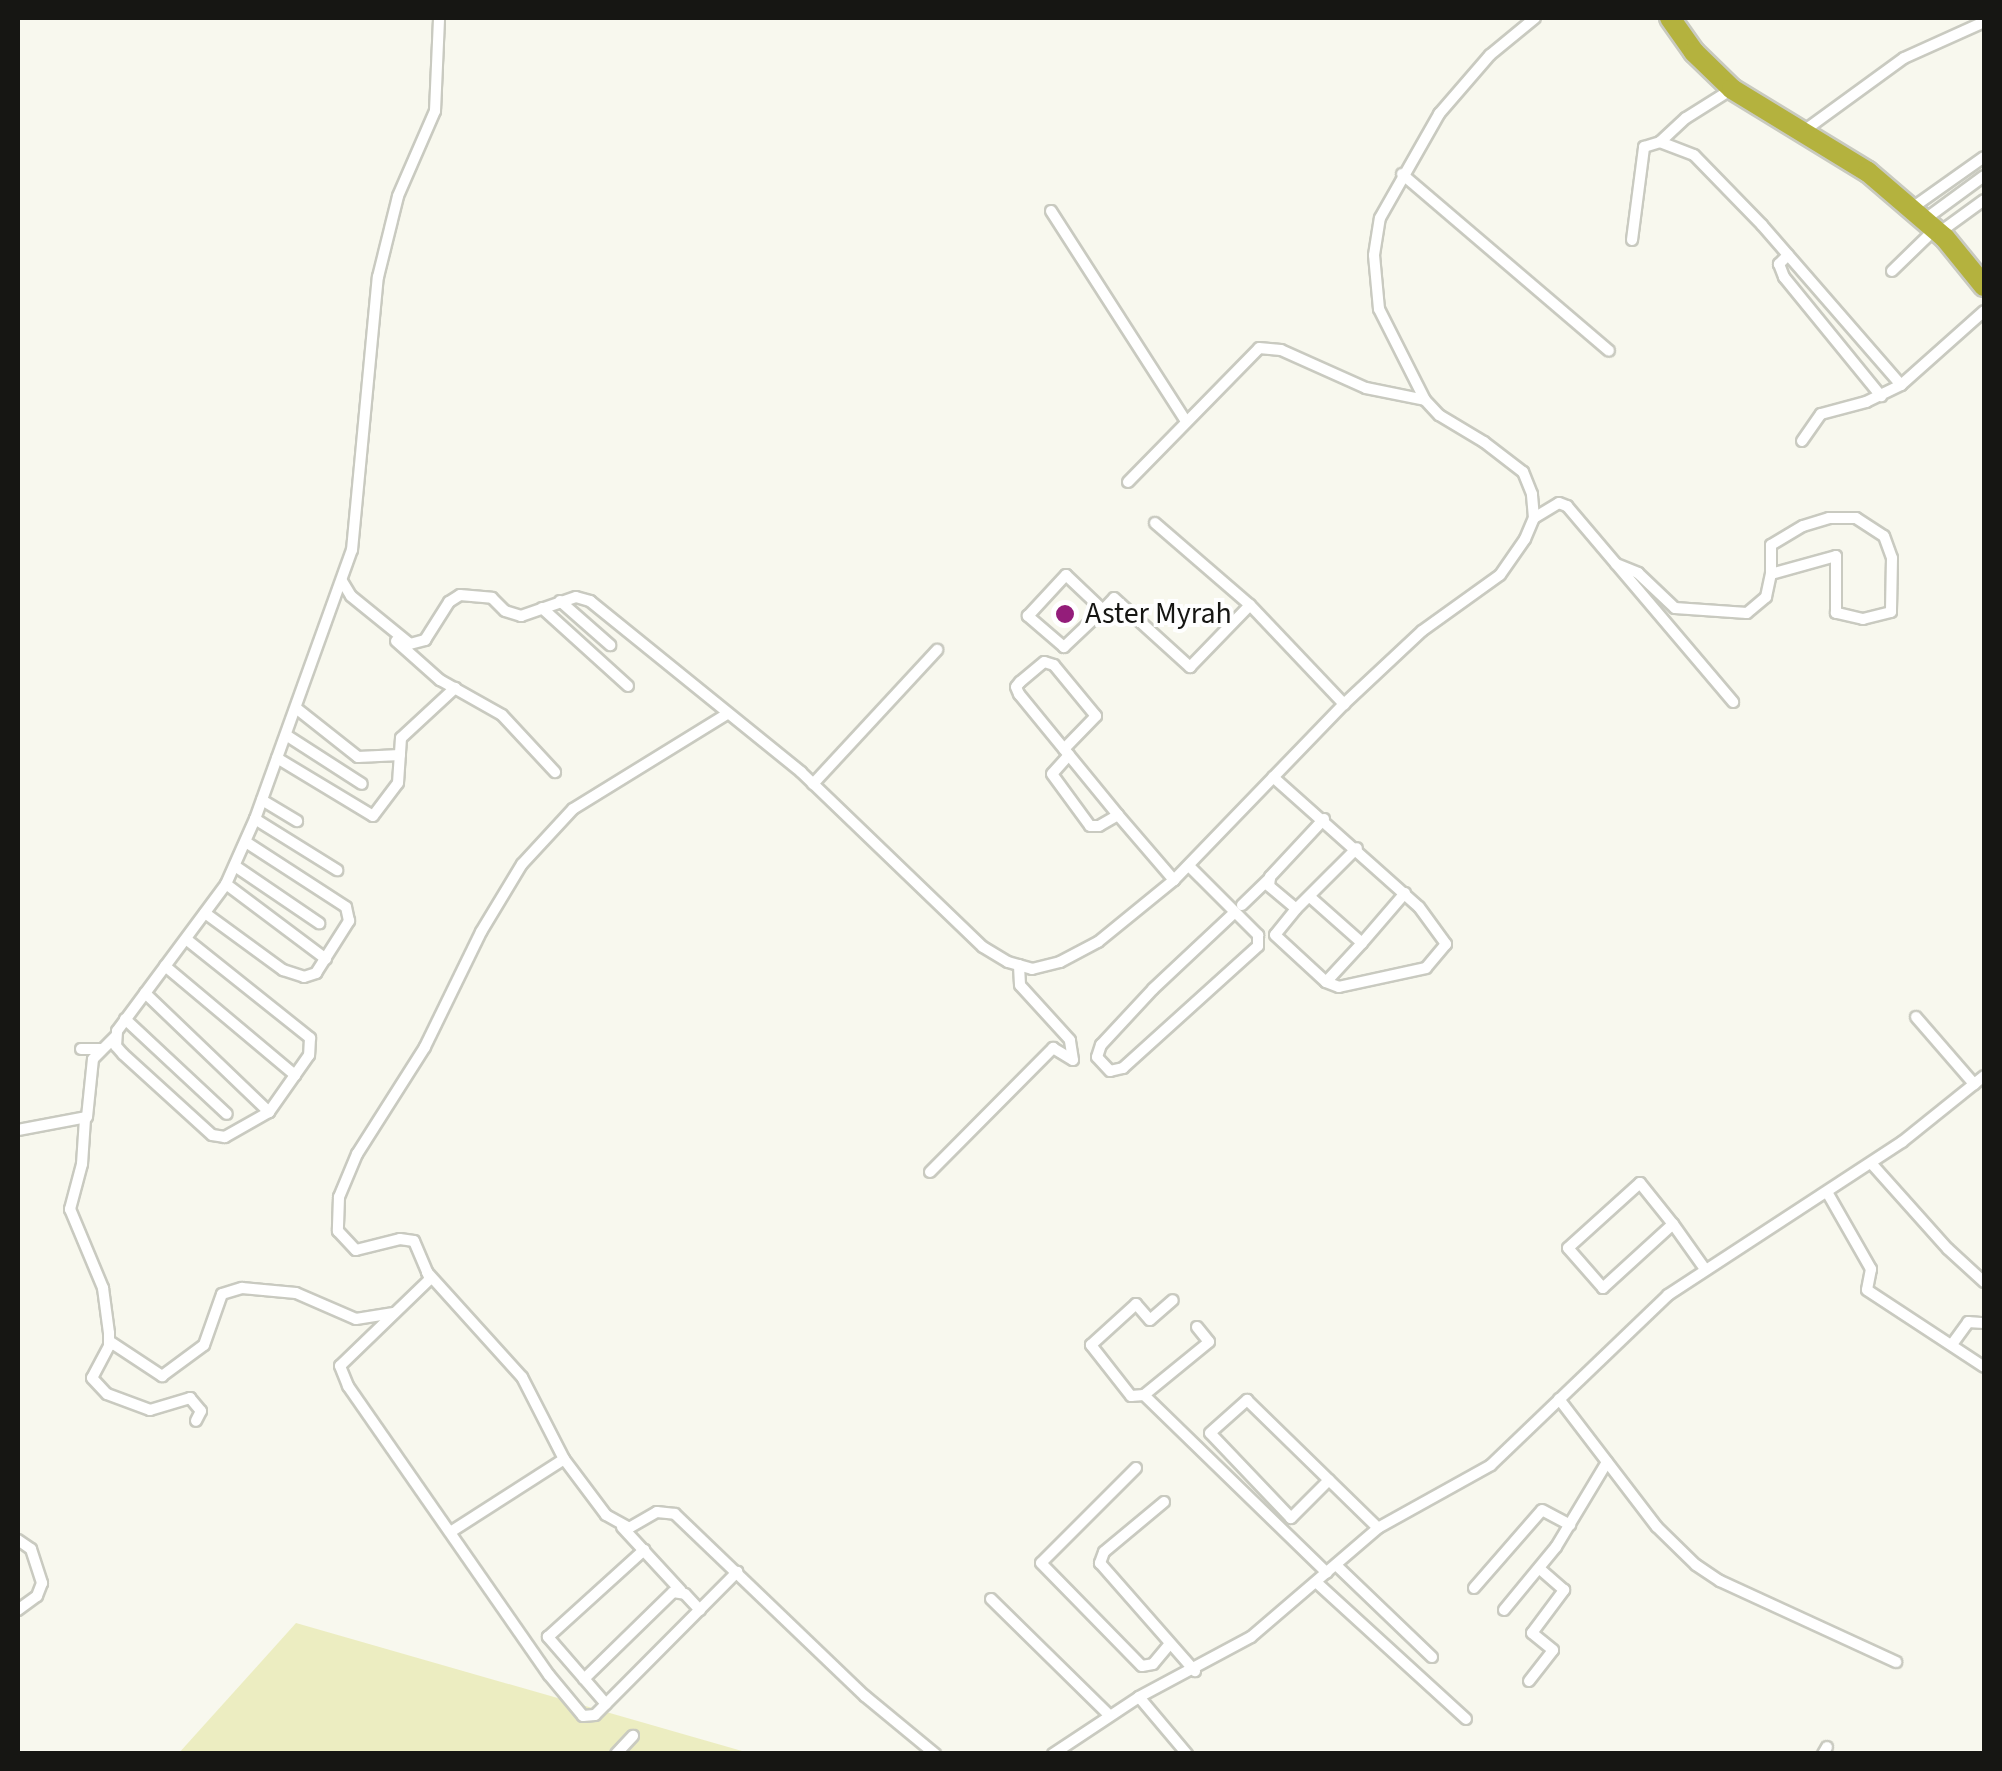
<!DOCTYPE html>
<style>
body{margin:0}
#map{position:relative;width:2002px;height:1771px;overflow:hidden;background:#f8f8ee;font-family:"Source Sans 3",sans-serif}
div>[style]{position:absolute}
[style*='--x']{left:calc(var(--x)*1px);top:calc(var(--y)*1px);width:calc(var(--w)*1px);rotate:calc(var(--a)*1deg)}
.green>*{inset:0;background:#ecedc1}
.roads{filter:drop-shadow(2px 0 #c9cac0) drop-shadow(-2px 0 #c9cac0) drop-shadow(0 2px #c9cac0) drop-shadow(0 -2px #c9cac0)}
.street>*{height:10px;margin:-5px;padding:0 5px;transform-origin:5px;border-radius:5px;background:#fff}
.highway>*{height:20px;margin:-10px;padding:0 10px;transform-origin:10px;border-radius:10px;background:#b4b23e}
.dots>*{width:28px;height:28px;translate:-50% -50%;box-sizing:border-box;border:5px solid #fff;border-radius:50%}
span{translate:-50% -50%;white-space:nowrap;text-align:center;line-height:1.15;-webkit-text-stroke:8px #fff;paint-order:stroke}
.poi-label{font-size:30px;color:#161613}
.left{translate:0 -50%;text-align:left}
.frame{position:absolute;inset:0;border:20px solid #161613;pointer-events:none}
</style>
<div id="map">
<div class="green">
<div style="clip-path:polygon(296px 1623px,749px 1753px,178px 1754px)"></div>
</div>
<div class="roads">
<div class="street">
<div style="--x:1801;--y:133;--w:127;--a:-36.1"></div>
<div style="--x:1904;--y:58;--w:88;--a:-24.2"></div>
<div style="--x:1660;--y:142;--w:36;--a:21"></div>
<div style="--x:1694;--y:155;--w:98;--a:45.8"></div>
<div style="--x:1762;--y:225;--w:212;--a:49"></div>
<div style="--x:1402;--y:174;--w:272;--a:40.5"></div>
<div style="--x:1912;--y:208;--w:88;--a:-35.3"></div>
<div style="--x:1051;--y:211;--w:250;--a:57.3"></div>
<div style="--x:1924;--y:220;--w:74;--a:-36.3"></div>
<div style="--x:1940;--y:232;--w:54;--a:-36"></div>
<div style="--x:1632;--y:240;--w:94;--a:-82.6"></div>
<div style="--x:1644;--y:147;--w:17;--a:-17"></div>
<div style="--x:1660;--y:142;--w:35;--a:-43"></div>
<div style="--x:1686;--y:118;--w:54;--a:-32.2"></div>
<div style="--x:1788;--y:255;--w:13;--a:135"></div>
<div style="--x:1779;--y:264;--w:14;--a:69"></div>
<div style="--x:1784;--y:277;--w:154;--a:50.8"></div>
<div style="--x:1892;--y:271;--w:49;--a:-44.2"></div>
<div style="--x:1802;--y:441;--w:33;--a:-55"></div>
<div style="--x:1821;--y:414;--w:47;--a:-14.9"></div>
<div style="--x:1866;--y:402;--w:39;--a:-26"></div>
<div style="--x:1901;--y:385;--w:111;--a:-41.7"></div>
<div style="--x:1128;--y:482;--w:187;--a:-45.6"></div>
<div style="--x:1259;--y:348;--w:22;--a:5"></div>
<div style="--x:1281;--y:350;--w:93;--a:24.1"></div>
<div style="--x:1366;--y:388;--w:60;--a:11.5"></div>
<div style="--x:1534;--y:518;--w:29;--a:-31"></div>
<div style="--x:1559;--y:503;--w:9;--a:21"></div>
<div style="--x:1567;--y:506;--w:257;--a:49.7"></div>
<div style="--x:1829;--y:518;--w:27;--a:0"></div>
<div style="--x:1856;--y:518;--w:33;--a:33"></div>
<div style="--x:1884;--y:536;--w:23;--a:70"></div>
<div style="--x:1892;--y:558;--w:54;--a:91.1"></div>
<div style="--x:1891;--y:612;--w:29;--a:166"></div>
<div style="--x:1863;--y:619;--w:28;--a:-167"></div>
<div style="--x:1836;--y:613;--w:57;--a:-90"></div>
<div style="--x:1836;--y:556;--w:67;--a:164.5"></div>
<div style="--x:1771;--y:574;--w:29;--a:-90"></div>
<div style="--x:1771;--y:545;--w:37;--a:-31"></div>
<div style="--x:1803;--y:526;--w:27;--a:-17"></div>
<div style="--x:1155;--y:523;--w:125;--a:40.8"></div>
<div style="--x:1616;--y:564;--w:24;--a:22"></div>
<div style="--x:1638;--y:573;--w:51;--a:43.4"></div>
<div style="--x:1675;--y:608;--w:72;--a:4"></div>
<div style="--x:1747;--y:613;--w:25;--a:-40"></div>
<div style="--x:1766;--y:597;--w:24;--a:-78"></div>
<div style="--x:342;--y:581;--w:17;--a:59"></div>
<div style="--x:351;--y:596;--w:76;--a:39.1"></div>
<div style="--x:410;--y:644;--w:16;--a:-15"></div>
<div style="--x:425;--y:640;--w:45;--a:-57.7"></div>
<div style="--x:449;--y:602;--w:13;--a:-32"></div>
<div style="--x:460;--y:595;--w:32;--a:5"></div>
<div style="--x:492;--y:598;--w:18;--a:45"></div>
<div style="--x:505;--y:611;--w:17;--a:17"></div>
<div style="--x:521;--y:616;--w:58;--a:-19.1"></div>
<div style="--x:576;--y:597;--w:15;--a:16"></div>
<div style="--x:590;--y:601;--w:272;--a:39"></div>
<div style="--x:801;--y:772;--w:252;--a:43.9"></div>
<div style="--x:983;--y:947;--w:29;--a:31"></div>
<div style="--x:1008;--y:962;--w:25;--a:16"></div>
<div style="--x:1032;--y:969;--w:29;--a:-14"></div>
<div style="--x:1060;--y:962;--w:43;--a:-27.8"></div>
<div style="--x:1098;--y:942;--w:98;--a:-39.2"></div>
<div style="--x:1174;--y:880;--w:245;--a:-46"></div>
<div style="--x:1344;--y:704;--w:107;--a:-43.1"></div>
<div style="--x:1422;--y:631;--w:96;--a:-35.7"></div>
<div style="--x:1500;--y:575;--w:44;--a:-55.2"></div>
<div style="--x:1525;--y:539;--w:23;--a:-67"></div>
<div style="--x:1534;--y:518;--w:24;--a:-95"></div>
<div style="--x:1532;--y:494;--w:24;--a:-112"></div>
<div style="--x:1523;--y:472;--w:49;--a:-142.4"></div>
<div style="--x:1484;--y:442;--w:52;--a:-149"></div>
<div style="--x:1439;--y:415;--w:21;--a:-133"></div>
<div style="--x:1425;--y:400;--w:102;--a:-116.8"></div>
<div style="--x:1379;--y:309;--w:54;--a:-95.3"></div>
<div style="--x:1374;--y:255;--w:37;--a:-81"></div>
<div style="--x:1380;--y:218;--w:120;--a:-60.4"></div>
<div style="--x:1439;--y:114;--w:78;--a:-49.2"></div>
<div style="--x:1490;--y:55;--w:58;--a:-39.4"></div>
<div style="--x:560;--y:601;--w:67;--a:41.3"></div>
<div style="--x:542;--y:608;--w:116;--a:42.2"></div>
<div style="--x:1103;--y:610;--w:54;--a:136.5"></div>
<div style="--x:1064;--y:647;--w:48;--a:-139.3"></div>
<div style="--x:1028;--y:616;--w:56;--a:-47.2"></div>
<div style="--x:1066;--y:575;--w:51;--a:43.4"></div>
<div style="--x:1103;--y:610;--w:16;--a:-47"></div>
<div style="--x:1114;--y:598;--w:103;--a:42.2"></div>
<div style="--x:1190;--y:667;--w:86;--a:-45.9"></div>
<div style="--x:1250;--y:605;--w:137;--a:46.5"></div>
<div style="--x:396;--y:641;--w:59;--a:41.6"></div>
<div style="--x:440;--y:680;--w:71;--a:29.4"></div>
<div style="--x:502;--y:715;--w:78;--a:47.1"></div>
<div style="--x:296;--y:708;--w:79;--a:38.3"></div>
<div style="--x:358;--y:757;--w:42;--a:-2.7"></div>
<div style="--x:727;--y:714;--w:181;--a:148.3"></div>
<div style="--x:573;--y:809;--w:75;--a:132.8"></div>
<div style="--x:522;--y:864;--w:79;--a:121.1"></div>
<div style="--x:481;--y:932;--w:128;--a:116"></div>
<div style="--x:425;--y:1047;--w:127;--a:122.4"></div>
<div style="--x:357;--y:1154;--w:47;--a:112.7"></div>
<div style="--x:339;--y:1197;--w:34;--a:92"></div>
<div style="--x:338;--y:1231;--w:26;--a:47"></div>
<div style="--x:356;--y:1250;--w:45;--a:-14"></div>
<div style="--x:400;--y:1239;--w:14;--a:8"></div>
<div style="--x:414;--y:1241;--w:34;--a:67"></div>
<div style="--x:427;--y:1272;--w:142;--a:47.9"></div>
<div style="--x:522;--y:1377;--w:92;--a:62.9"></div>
<div style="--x:564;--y:1459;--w:70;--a:53.1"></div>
<div style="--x:606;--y:1515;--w:26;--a:29"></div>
<div style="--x:629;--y:1528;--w:32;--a:-30"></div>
<div style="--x:657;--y:1512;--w:18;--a:6"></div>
<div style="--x:675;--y:1514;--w:263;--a:43.8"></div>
<div style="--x:865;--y:1696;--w:91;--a:39.6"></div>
<div style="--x:286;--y:735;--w:90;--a:32.8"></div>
<div style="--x:1064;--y:749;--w:46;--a:-45.9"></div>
<div style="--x:1096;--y:716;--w:66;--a:-129.5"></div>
<div style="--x:1054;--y:665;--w:10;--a:-163"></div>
<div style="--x:1044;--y:662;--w:31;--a:140"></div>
<div style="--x:1020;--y:682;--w:6;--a:129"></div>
<div style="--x:1016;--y:687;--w:8;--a:67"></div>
<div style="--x:1019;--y:694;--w:156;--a:50.7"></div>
<div style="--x:1118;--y:815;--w:86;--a:49.3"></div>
<div style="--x:1069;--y:755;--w:25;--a:132"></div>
<div style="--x:1052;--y:774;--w:64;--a:53.8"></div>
<div style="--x:1090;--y:826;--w:9;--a:0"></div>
<div style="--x:1099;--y:826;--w:22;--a:-30"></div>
<div style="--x:277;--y:758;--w:112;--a:31.1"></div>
<div style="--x:373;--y:816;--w:41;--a:-52.9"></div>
<div style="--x:398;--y:783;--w:45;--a:-86.2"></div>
<div style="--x:401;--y:738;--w:74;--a:-42.8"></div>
<div style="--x:1273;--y:777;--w:195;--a:41.7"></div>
<div style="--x:1419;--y:907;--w:46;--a:53.9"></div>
<div style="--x:1446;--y:944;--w:31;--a:130"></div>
<div style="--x:1426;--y:968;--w:89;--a:167.7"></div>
<div style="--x:1339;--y:987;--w:14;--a:-159"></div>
<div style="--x:813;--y:784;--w:183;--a:-47.2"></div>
<div style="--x:262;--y:800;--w:41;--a:31"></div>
<div style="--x:255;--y:819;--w:97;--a:31.9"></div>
<div style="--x:1324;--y:819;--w:79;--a:133"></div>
<div style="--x:1270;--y:877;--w:9;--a:96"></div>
<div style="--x:1269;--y:886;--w:35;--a:40"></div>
<div style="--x:1296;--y:909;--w:86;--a:-45"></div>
<div style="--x:235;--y:866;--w:102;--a:34.2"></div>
<div style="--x:1189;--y:866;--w:98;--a:45"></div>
<div style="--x:1258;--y:935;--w:11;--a:90"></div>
<div style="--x:1258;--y:946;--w:182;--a:137.9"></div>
<div style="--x:1123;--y:1068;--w:13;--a:167"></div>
<div style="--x:1110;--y:1071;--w:19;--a:-133"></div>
<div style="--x:1097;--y:1057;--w:13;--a:-72"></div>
<div style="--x:1101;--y:1045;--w:76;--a:-47.1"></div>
<div style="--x:1153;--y:989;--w:112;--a:-43.2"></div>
<div style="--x:226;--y:884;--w:71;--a:-66"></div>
<div style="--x:255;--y:819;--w:286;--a:-70.2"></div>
<div style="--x:352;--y:550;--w:274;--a:-84.6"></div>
<div style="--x:378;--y:277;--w:83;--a:-76.1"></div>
<div style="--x:398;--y:196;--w:93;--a:-66.5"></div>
<div style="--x:435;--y:111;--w:93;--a:-87.5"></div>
<div style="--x:1242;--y:905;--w:39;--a:-44"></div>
<div style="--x:1296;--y:909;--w:33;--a:129"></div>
<div style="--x:1275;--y:935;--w:69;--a:42.7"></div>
<div style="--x:1326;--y:982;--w:53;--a:-47.3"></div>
<div style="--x:1362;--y:943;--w:69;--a:-138.5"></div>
<div style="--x:205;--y:913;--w:97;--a:36.2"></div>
<div style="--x:283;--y:970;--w:22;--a:18"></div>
<div style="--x:304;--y:977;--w:13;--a:-18"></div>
<div style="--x:316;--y:973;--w:62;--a:-57.6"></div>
<div style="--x:349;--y:921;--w:14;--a:-102"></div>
<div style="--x:346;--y:907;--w:119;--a:-147"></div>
<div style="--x:186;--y:939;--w:159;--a:38.6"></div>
<div style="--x:310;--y:1038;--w:17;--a:93"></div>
<div style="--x:309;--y:1055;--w:70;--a:125.1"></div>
<div style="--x:269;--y:1112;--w:51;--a:150.4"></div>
<div style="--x:225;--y:1137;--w:13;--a:-171"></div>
<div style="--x:212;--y:1135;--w:120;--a:-137.7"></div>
<div style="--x:123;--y:1054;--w:11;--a:-131"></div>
<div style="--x:116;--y:1046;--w:15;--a:-86"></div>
<div style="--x:117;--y:1031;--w:183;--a:-53.4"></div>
<div style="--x:226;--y:884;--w:125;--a:36.9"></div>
<div style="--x:1362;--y:943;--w:66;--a:-49.3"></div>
<div style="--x:165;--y:966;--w:170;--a:40"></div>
<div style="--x:145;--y:993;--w:172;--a:43.8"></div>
<div style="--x:1916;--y:1017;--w:89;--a:49.1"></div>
<div style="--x:125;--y:1019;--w:139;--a:43"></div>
<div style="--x:81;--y:1049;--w:20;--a:0"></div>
<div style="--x:85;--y:1119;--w:45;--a:93.8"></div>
<div style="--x:82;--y:1164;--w:47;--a:104.9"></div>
<div style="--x:70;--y:1209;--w:86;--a:67.3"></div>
<div style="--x:103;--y:1288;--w:45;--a:82.4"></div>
<div style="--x:109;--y:1333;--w:13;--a:90"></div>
<div style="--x:109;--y:1346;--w:36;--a:118"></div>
<div style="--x:92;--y:1378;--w:22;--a:47"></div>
<div style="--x:107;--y:1394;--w:46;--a:20.4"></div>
<div style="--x:150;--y:1410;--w:42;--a:-16.7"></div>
<div style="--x:190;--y:1398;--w:17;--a:50"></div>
<div style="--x:201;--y:1411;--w:11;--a:117"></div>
<div style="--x:18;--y:1130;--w:70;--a:-10.7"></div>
<div style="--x:87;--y:1117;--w:58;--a:-84.1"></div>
<div style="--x:93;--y:1059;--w:31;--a:-45"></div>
<div style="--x:1871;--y:1163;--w:115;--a:48.2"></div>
<div style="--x:1948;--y:1249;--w:49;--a:42.5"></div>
<div style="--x:930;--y:1172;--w:175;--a:-45.2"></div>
<div style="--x:1053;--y:1048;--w:23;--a:31"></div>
<div style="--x:1073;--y:1060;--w:20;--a:-99"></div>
<div style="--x:1070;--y:1040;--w:74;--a:-132.3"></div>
<div style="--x:1020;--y:985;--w:20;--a:-93"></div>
<div style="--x:1827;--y:1192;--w:89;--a:60.3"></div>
<div style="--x:1871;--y:1269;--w:21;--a:101"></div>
<div style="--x:1867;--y:1290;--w:140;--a:33.3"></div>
<div style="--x:1673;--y:1224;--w:95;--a:137.6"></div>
<div style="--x:1603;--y:1288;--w:53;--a:-131.2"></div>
<div style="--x:1568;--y:1248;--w:97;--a:-42.1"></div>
<div style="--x:1640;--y:1183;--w:53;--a:51.2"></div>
<div style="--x:1673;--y:1224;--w:55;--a:54.6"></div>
<div style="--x:427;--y:1272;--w:8;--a:67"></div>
<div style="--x:430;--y:1279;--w:125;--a:136"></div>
<div style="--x:340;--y:1366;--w:22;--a:68"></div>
<div style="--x:348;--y:1386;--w:352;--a:55.2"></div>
<div style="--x:549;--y:1675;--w:53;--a:50.3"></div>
<div style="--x:583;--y:1716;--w:12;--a:-5"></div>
<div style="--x:595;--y:1715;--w:202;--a:-45.2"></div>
<div style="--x:1197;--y:1327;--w:19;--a:51"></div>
<div style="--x:1209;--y:1342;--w:84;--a:140.8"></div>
<div style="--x:1144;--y:1395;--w:255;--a:44.2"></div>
<div style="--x:109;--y:1341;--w:64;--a:33.4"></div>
<div style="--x:162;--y:1376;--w:52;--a:-36.4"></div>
<div style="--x:204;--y:1345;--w:54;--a:-70.6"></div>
<div style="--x:222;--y:1294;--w:21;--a:-17"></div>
<div style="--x:242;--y:1288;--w:54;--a:5.3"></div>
<div style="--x:296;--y:1293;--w:65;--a:23.4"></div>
<div style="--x:356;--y:1319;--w:38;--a:-9"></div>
<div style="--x:1953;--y:1343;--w:26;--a:-54"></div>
<div style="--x:1968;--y:1322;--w:16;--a:4"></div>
<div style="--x:1144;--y:1395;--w:13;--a:176"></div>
<div style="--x:1131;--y:1396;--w:65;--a:-128.1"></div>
<div style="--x:1091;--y:1345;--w:61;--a:-42.3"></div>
<div style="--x:1136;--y:1304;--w:21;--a:49"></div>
<div style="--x:1150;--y:1320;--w:30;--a:-41"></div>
<div style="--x:1559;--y:1399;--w:161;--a:52.6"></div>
<div style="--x:1657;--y:1527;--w:54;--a:44.3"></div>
<div style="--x:1696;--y:1565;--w:29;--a:34"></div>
<div style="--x:1720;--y:1581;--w:194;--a:24.7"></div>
<div style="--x:1136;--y:1468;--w:134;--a:135"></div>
<div style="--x:1041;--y:1563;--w:144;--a:45.6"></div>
<div style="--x:1142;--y:1666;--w:11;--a:-10"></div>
<div style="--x:1153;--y:1664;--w:26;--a:-50"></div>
<div style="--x:1329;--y:1480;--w:54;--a:135"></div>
<div style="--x:1291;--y:1518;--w:117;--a:-133.6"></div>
<div style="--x:1210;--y:1433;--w:50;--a:-41.7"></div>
<div style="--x:1247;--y:1400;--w:183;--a:44.3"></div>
<div style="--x:1164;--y:1502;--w:78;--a:140.2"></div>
<div style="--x:1104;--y:1552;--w:12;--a:110"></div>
<div style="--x:1100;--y:1563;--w:144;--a:48.7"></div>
<div style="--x:622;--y:1527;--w:87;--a:47.3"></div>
<div style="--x:452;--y:1531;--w:133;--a:-32.7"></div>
<div style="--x:18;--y:1540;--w:16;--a:35"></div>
<div style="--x:31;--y:1549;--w:36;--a:72"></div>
<div style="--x:42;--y:1583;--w:14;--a:111"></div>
<div style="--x:37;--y:1596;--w:24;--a:144"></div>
<div style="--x:1336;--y:1565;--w:133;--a:43.8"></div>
<div style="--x:1316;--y:1582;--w:203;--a:42.4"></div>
<div style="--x:1474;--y:1588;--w:103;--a:-48.9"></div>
<div style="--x:1542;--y:1510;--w:32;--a:28"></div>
<div style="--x:991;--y:1599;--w:165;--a:44.5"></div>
<div style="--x:1504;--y:1610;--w:82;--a:-50.5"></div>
<div style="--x:1556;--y:1547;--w:99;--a:-59"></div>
<div style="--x:584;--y:1679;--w:124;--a:-44.3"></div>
<div style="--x:673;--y:1592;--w:12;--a:9"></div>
<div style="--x:685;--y:1594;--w:22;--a:47"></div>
<div style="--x:1529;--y:1681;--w:39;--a:-52"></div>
<div style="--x:1553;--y:1650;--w:27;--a:-141"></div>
<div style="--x:1532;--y:1633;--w:54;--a:-53.3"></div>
<div style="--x:1564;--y:1590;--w:33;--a:-139"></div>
<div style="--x:1139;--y:1697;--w:75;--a:49.9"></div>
<div style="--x:606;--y:1704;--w:89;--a:-130.9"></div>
<div style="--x:548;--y:1637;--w:130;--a:-42.2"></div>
<div style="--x:616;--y:1754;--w:25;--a:-47"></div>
<div style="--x:1053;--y:1754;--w:103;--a:-33.5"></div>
<div style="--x:1139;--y:1697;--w:127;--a:-28.2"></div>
<div style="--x:1251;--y:1637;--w:167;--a:-40.6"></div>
<div style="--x:1378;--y:1528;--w:129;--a:-29.1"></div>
<div style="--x:1491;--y:1465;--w:245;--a:-43.8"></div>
<div style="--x:1668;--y:1295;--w:280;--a:-33.2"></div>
<div style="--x:1902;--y:1142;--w:105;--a:-38.8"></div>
<div style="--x:1823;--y:1754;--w:8;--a:-60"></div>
</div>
<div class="highway">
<div style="--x:1670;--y:18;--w:42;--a:54.8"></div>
<div style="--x:1694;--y:52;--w:53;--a:44.2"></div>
<div style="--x:1732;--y:89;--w:159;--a:31.4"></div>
<div style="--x:1868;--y:172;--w:101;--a:40.6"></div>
<div style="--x:1945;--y:238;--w:62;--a:50.9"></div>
</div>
</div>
<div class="dots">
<div style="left:1065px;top:614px;background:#941d7a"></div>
</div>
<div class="poi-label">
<span class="left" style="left:1085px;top:614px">Aster Myrah</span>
</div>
<div class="frame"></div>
</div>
